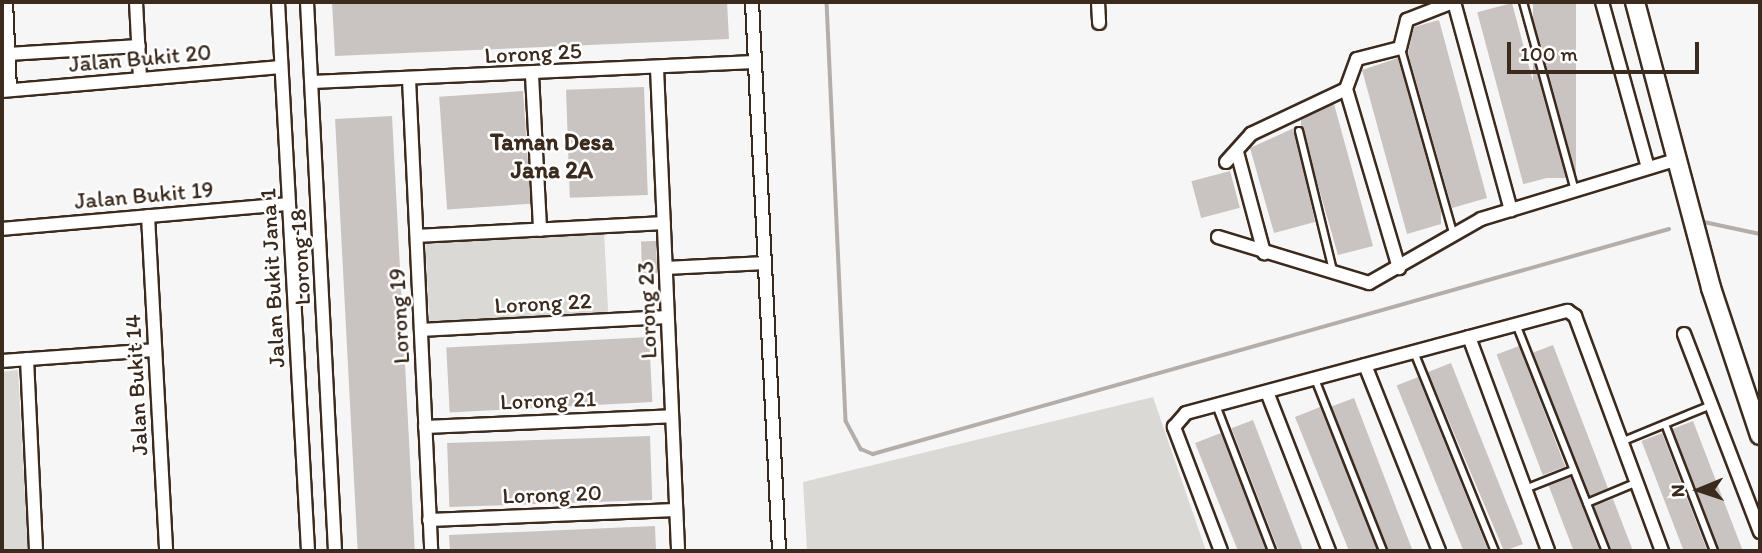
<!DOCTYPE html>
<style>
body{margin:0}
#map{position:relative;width:1762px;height:553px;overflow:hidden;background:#f7f6f6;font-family:Itim,sans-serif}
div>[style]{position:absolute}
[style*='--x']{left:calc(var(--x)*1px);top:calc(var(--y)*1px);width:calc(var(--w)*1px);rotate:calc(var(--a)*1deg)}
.green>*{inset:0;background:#dbd9d6;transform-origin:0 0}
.stream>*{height:3.5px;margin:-1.75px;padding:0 1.75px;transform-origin:1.75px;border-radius:1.75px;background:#b4aeaa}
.building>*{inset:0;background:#c9c3c1;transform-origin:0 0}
.roads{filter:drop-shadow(2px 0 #3b2a1e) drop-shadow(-2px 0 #3b2a1e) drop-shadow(0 2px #3b2a1e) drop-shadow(0 -2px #3b2a1e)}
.lane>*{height:6px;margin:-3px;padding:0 3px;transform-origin:3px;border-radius:3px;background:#fff}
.street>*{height:12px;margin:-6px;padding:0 6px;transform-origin:6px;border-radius:6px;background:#fff}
.secondary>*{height:18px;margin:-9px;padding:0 9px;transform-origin:9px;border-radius:9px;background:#fff}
span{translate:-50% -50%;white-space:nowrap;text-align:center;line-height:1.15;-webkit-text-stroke:5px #fff;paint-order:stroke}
.street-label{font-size:23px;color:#3b2a1e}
.neighbourhood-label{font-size:24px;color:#3b2a1e;font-weight:700}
.frame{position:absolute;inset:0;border:4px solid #3b2a1e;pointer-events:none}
.north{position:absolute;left:1664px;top:455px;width:70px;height:70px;-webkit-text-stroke:5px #fff;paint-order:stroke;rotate:268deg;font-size:19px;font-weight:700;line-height:28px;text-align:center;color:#3b2a1e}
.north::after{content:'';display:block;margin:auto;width:24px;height:32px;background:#3b2a1e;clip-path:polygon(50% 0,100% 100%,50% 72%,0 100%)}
.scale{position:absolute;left:1507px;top:42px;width:192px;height:32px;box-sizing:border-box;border:4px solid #3b2a1e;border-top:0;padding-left:9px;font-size:21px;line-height:24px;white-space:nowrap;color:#3b2a1e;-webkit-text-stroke:5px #fff;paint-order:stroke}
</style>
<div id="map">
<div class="green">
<div style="left:604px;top:232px;width:82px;height:179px;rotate:87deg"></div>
<div style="clip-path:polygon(18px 370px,28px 551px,2px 551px,2px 372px)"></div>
<div style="clip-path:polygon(1153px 397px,1206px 551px,807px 551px,803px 482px)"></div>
</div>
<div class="stream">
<div style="--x:827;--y:2;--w:419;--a:87.4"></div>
<div style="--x:846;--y:421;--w:32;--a:62"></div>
<div style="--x:861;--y:449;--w:13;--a:23"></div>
<div style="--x:873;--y:454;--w:827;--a:-15.78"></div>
<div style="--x:1704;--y:222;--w:57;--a:12.1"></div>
</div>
<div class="building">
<div style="clip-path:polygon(332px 2px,727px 2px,729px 39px,335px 56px)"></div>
<div style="left:1533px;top:2px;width:43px;height:176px"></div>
<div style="left:1512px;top:3px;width:178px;height:36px;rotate:75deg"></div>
<div style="clip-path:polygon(1439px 20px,1487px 198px,1452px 208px,1408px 53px,1414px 27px)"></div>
<div style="clip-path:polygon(1398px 58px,1441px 211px,1441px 224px,1407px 234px,1362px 70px)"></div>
<div style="left:644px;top:87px;width:108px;height:78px;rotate:88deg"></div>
<div style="left:523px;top:91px;width:113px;height:84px;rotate:86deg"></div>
<div style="clip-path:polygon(1334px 104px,1373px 246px,1338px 255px,1301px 126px,1301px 120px)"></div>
<div style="left:392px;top:116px;width:436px;height:57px;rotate:87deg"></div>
<div style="clip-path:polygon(1294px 128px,1315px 222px,1274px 233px,1250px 148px)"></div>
<div style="left:1230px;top:171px;width:38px;height:40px;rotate:75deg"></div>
<div style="left:656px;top:241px;width:32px;height:15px;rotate:88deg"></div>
<div style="left:649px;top:337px;width:65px;height:203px;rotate:87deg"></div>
<div style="left:1553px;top:345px;width:154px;height:21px;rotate:69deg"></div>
<div style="left:1519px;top:346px;width:129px;height:24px;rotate:69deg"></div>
<div style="clip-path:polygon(1451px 363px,1523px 544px,1504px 551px,1428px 372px)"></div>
<div style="left:1418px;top:377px;width:188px;height:23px;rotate:68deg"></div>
<div style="left:1354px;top:398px;width:164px;height:24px;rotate:69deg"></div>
<div style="left:1320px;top:407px;width:155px;height:27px;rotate:68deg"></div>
<div style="left:1253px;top:420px;width:141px;height:23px;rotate:69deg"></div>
<div style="left:1693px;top:421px;width:139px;height:22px;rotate:69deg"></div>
<div style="clip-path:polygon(1221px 433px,1266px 551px,1238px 551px,1195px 443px)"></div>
<div style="left:1662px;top:433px;width:127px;height:22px;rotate:69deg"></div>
<div style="left:650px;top:436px;width:64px;height:203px;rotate:88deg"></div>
<div style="left:1571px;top:477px;width:79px;height:24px;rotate:69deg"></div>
<div style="clip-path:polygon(1613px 499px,1633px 551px,1612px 551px,1594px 506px)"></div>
<div style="clip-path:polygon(655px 526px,656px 551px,450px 551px,449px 535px)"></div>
</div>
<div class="roads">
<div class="lane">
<div style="--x:1523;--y:2;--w:196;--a:74.6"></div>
<div style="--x:1401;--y:49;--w:191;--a:74.2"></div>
<div style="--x:1299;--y:131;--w:144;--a:76.3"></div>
<div style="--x:1516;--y:324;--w:244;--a:68.4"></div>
<div style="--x:1414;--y:352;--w:215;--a:67.9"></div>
<div style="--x:1315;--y:379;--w:185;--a:68.4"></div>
<div style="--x:1216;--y:405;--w:156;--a:69"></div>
<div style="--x:1665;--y:424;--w:136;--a:68.9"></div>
<div style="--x:1621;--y:442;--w:97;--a:-22.3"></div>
<div style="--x:1525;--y:489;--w:52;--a:-21.6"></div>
<div style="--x:1587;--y:503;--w:52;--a:-22.6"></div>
</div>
<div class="street">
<div style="--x:6;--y:2;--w:88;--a:87.4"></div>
<div style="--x:136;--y:2;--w:77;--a:87"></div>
<div style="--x:278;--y:2;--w:550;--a:86.87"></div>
<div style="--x:307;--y:2;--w:550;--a:87.08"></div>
<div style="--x:752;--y:2;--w:550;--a:87.18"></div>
<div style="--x:1098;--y:2;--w:21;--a:87"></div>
<div style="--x:1454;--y:2;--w:216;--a:74.7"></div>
<div style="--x:1602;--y:2;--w:172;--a:74.5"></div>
<div style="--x:8;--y:54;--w:131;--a:-3.5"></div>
<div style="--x:657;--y:68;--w:483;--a:87.5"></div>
<div style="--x:532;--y:75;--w:155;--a:87"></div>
<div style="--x:409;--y:79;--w:473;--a:87.3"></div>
<div style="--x:312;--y:82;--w:443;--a:-2.6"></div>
<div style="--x:1346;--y:89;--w:187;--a:73.5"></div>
<div style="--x:2;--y:91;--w:280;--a:-4.9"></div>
<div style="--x:1237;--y:152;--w:105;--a:75"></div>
<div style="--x:1226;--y:162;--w:38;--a:-48"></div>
<div style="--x:1251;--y:134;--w:105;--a:-25.3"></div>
<div style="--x:1346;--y:89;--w:32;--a:-70"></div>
<div style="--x:1357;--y:59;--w:44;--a:-14.3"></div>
<div style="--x:1400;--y:48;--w:29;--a:-76"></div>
<div style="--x:1407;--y:20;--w:49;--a:-21.4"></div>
<div style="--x:148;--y:216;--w:335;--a:86.9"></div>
<div style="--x:2;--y:229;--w:288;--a:-5"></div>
<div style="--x:417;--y:236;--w:247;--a:-3"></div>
<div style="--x:1218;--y:237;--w:158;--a:16.9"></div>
<div style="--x:1369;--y:283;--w:129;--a:-29.7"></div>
<div style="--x:1481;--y:219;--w:206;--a:-16.9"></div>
<div style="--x:666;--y:268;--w:99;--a:-2.9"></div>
<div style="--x:421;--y:330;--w:246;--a:-3"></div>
<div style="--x:1684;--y:334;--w:212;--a:69"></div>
<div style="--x:1469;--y:337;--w:228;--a:69.7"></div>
<div style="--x:27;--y:359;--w:192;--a:87.3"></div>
<div style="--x:2;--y:361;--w:153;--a:-4.1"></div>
<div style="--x:1365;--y:365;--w:200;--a:68.3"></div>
<div style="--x:1267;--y:392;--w:171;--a:68.7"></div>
<div style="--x:425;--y:427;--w:247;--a:-2.5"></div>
<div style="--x:429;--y:520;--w:247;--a:-2.3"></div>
<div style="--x:1221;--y:551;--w:133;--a:-110.8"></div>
<div style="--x:1174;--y:427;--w:18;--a:-49"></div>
<div style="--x:1186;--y:413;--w:395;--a:-15"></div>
<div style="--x:1568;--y:311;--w:9;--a:36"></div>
<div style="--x:1575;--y:316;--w:251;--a:69.7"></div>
</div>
<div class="secondary">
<div style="--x:1635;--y:2;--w:296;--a:75.1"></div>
<div style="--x:1711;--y:288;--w:155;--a:71.6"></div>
</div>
</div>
<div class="street-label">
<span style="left:533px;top:53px;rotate:-3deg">Lorong 25</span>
<span style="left:140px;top:58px;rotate:-5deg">Jalan Bukit 20</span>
<span style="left:144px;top:195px;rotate:-5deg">Jalan Bukit 19</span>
<span style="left:300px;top:257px;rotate:-93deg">Lorong 18</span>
<span style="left:272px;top:278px;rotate:-93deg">Jalan Bukit Jana 1</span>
<span style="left:543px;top:303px;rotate:-3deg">Lorong 22</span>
<span style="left:647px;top:310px;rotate:-92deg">Lorong 23</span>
<span style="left:399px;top:316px;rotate:-93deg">Lorong 19</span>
<span style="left:136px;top:385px;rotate:-93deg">Jalan Bukit 14</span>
<span style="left:548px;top:400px;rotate:-2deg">Lorong 21</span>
<span style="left:552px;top:494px;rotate:-2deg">Lorong 20</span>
</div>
<div class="neighbourhood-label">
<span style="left:552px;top:156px">Taman Desa<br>Jana 2A</span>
</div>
<div class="frame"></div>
<div class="north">N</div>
<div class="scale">100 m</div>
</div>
